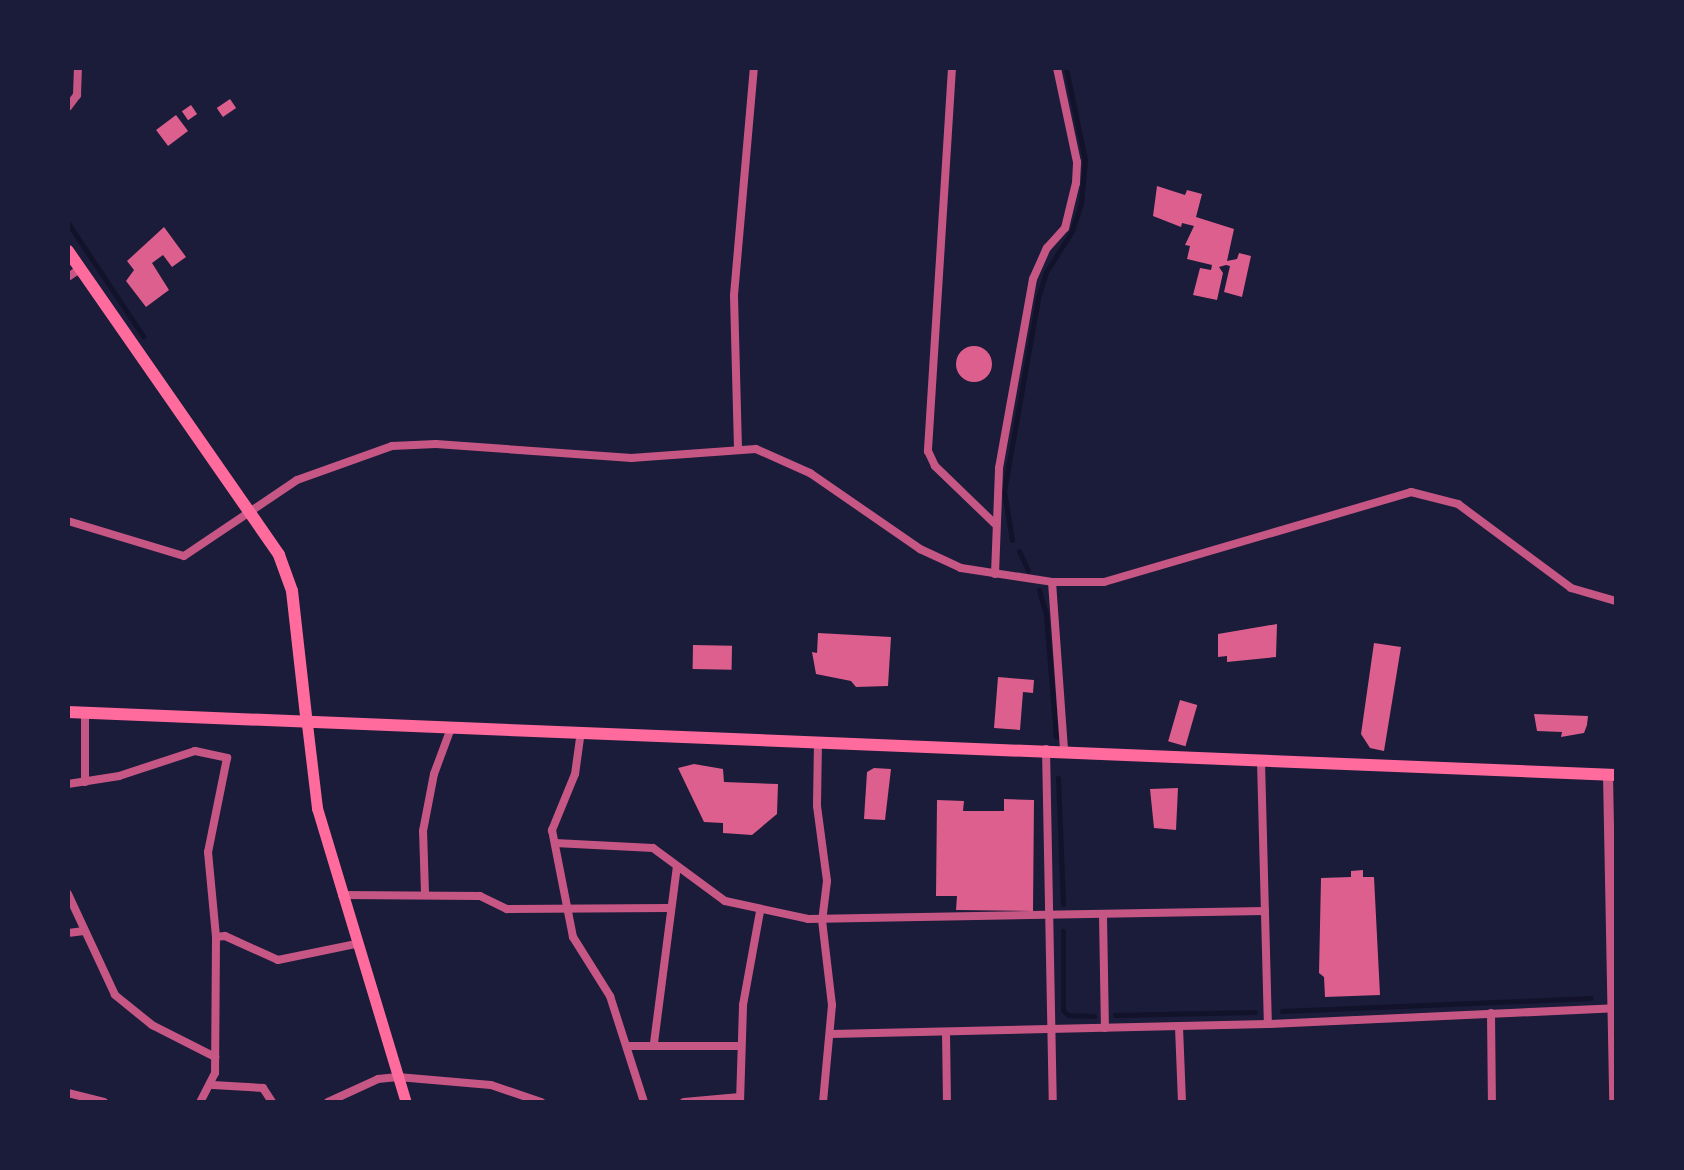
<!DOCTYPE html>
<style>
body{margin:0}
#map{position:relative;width:1684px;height:1170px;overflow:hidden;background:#1b1b3a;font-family:Cabin,sans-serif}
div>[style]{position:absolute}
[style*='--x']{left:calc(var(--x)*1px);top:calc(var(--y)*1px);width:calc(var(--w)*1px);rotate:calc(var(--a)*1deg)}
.stream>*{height:5px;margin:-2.5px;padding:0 2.5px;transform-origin:2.5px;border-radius:2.5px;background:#12122b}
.building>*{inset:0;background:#dd5f8e;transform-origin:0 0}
.round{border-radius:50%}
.minor>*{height:8px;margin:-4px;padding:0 4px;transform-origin:4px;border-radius:4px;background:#c65784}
.tertiary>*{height:10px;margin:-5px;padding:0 5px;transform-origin:5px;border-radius:5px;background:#c65784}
.secondary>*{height:11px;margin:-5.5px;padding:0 5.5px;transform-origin:5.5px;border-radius:5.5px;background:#ff6b9d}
.primary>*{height:12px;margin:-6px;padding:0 6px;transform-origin:6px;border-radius:6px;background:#ff6b9d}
.trunk>*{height:12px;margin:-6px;padding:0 6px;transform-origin:6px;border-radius:6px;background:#ff6b9d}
span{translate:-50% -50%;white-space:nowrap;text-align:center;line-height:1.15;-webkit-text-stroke:6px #1b1b3a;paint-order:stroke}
.frame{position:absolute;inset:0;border:70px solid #1b1b3a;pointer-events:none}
</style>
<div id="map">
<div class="stream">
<div style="--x:68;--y:223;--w:136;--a:56.4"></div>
<div style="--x:1012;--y:540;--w:50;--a:-99.3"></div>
<div style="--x:1004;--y:491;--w:196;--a:-80"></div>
<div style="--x:1038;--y:298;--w:27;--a:-73"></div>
<div style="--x:1046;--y:272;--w:49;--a:-57.6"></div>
<div style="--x:1072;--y:231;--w:29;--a:-72"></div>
<div style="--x:1081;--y:203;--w:43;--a:-84.7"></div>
<div style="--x:1085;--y:160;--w:94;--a:-101.7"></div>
<div style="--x:1019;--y:551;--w:21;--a:65"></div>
<div style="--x:1039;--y:590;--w:26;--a:74"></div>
<div style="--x:1046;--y:615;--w:122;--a:85.3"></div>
<div style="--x:1058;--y:778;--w:126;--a:87.7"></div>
<div style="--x:1063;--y:931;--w:79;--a:90"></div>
<div style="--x:1063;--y:1010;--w:7;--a:45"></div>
<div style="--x:1068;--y:1015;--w:26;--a:2"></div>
<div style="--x:1282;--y:1011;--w:309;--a:-2.4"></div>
<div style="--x:1115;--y:1015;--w:140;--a:-1.2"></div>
</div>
<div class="building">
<div style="left:230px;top:99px;width:11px;height:16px;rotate:56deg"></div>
<div style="left:191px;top:105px;width:11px;height:11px;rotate:56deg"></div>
<div style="left:176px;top:115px;width:20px;height:25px;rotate:53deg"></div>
<div style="clip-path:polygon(1157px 186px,1185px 195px,1187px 190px,1202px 194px,1196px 217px,1234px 229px,1227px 261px,1237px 259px,1239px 253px,1251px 256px,1242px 297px,1224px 292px,1230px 266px,1226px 265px,1219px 267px,1223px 273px,1217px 300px,1193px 295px,1200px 268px,1211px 270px,1212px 265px,1187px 259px,1190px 246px,1185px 245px,1194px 226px,1182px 223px,1181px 227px,1153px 216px)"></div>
<div style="clip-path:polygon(164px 227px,186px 257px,172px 267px,163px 255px,152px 263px,169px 290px,146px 307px,126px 281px,134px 270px,127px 261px)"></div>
<div class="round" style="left:956px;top:346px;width:36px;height:36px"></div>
<div style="clip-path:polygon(1277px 624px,1276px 657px,1227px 662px,1227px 656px,1218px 657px,1218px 634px)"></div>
<div style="clip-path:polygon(818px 633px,891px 637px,888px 686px,856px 687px,851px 681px,816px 674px,812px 652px,817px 653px)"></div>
<div style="clip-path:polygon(1374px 643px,1401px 647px,1384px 751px,1370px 748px,1361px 734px)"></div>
<div style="left:693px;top:645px;width:39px;height:24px;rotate:1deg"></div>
<div style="clip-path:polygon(998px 677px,1034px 680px,1033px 693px,1023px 692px,1020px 730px,994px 728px)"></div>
<div style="left:1180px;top:700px;width:18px;height:43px;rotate:16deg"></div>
<div style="clip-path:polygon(1534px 714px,1588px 716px,1587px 725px,1584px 733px,1561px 737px,1562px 732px,1537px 731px)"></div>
<div style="clip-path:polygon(694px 764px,723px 769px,724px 782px,778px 784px,777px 814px,752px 835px,723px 833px,723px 823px,704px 822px,678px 768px)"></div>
<div style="clip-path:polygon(874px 768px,891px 769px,885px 820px,864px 819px,867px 772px)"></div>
<div style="clip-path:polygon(1178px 788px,1176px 830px,1154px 828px,1150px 789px)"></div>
<div style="clip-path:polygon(1004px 799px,1034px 800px,1033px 911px,956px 910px,957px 896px,936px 896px,937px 800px,964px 801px,963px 811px,1004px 811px)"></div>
<div style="clip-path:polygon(1363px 870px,1363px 877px,1374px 877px,1380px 995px,1325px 997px,1324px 977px,1319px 973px,1321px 878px,1351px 877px,1351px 871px)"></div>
</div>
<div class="minor">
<div style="--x:952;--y:68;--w:384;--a:93.6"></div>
<div style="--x:928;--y:451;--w:17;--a:65"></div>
<div style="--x:935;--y:466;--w:83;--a:44"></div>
<div style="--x:68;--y:107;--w:15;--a:-53"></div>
<div style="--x:77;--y:95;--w:27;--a:-88"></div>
<div style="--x:68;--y:277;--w:14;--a:-34"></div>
<div style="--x:738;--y:449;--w:154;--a:-91.5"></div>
<div style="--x:734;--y:295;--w:228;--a:-85"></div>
<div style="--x:68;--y:521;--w:121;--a:16.8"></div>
<div style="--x:184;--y:556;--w:136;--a:-33.9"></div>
<div style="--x:297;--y:480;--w:101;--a:-19.7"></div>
<div style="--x:392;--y:446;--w:44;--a:-2.6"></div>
<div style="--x:436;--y:444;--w:196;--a:4.1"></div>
<div style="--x:631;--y:458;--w:125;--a:-4.1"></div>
<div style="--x:756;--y:449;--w:59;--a:24"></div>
<div style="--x:810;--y:473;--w:134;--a:34.6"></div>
<div style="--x:920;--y:549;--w:45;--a:24.9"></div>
<div style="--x:961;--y:568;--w:92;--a:8.7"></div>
<div style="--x:1052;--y:582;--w:52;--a:0"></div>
<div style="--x:1104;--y:582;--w:320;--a:-16.3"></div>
<div style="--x:1411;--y:492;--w:49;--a:14.3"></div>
<div style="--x:1458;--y:504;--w:141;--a:36.6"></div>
<div style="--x:1571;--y:588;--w:47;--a:16.1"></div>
<div style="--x:995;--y:574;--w:106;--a:-87.8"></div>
<div style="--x:999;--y:468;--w:192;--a:-79.8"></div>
<div style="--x:1033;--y:279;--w:34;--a:-66"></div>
<div style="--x:1047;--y:248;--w:27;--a:-48"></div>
<div style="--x:1065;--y:228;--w:46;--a:-76.3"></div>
<div style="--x:1076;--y:183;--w:21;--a:-87"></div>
<div style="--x:1077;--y:162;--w:96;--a:-102"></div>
<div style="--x:1052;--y:582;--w:169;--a:85.9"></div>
<div style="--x:581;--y:731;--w:43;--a:97.9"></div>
<div style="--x:575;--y:774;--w:61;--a:112.3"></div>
<div style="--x:552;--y:830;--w:109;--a:78.9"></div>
<div style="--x:573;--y:937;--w:70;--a:57.9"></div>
<div style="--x:610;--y:996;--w:111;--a:72.2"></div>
<div style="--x:818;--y:741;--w:65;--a:90.9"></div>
<div style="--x:817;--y:806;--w:76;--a:82.4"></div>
<div style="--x:827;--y:881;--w:39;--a:97"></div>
<div style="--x:822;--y:920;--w:86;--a:83.3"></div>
<div style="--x:832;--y:1005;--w:97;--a:95.3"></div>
<div style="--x:1046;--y:749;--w:353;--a:88.9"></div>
<div style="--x:1261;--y:761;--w:263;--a:88.5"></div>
<div style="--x:85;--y:782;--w:69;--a:-90"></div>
<div style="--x:68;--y:784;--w:52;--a:-8.9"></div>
<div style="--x:119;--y:776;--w:80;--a:-18.2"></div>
<div style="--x:195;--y:751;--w:33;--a:12"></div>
<div style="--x:227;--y:758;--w:96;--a:101.4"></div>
<div style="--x:208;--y:852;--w:85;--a:84.6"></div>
<div style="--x:216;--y:937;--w:136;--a:90.4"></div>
<div style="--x:215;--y:1073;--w:33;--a:117"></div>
<div style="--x:555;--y:843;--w:98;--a:2.9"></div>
<div style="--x:653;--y:848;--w:89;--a:36.4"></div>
<div style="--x:725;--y:901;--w:85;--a:12.2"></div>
<div style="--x:808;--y:919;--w:457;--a:-1"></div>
<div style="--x:425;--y:893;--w:62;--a:-91.8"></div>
<div style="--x:423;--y:831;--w:58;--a:-79.1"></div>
<div style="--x:434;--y:774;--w:49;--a:-69.7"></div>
<div style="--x:68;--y:894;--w:111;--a:65"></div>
<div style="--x:115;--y:995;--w:48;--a:39"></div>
<div style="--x:152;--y:1025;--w:71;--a:26.9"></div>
<div style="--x:342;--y:895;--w:138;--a:0.4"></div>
<div style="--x:480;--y:896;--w:30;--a:26"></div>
<div style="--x:507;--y:909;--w:161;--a:-0.4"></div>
<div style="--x:1103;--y:916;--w:112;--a:89"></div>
<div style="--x:68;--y:933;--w:16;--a:-7"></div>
<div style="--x:216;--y:937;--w:9;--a:-6"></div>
<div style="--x:225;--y:936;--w:58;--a:24.4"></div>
<div style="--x:278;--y:960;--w:80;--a:-11.6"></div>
<div style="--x:1491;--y:1013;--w:89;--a:89.4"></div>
<div style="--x:1179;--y:1027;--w:75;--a:87.7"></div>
<div style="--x:946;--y:1032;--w:70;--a:89.2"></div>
<div style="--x:831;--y:1034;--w:437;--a:-1.3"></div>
<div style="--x:1268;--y:1024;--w:347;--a:-2.6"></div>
<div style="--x:654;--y:1043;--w:178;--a:-82.6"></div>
<div style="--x:628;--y:1046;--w:112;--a:0"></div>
<div style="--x:213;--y:1085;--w:50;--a:3.4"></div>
<div style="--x:263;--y:1088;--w:17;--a:57"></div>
<div style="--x:68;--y:1093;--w:37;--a:14"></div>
<div style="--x:328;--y:1102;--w:55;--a:-24.7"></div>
<div style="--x:378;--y:1079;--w:20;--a:-6"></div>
<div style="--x:398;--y:1077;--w:93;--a:4.9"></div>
<div style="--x:491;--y:1085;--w:53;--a:18.8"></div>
<div style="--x:684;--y:1102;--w:56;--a:-5.1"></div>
<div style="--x:740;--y:1102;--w:97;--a:-88.2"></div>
<div style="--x:743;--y:1005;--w:96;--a:-79.7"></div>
</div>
<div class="tertiary">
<div style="--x:1608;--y:775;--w:327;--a:88.9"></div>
</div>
<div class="secondary">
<div style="--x:307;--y:724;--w:85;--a:83.2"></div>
<div style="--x:317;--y:808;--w:307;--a:73.2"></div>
</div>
<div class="primary">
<div style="--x:68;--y:251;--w:370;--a:55.2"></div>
<div style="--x:279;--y:555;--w:38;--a:70"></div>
<div style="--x:292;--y:591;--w:134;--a:83.6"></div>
</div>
<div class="trunk">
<div style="--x:68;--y:712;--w:1549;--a:2.33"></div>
</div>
<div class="frame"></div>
</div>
